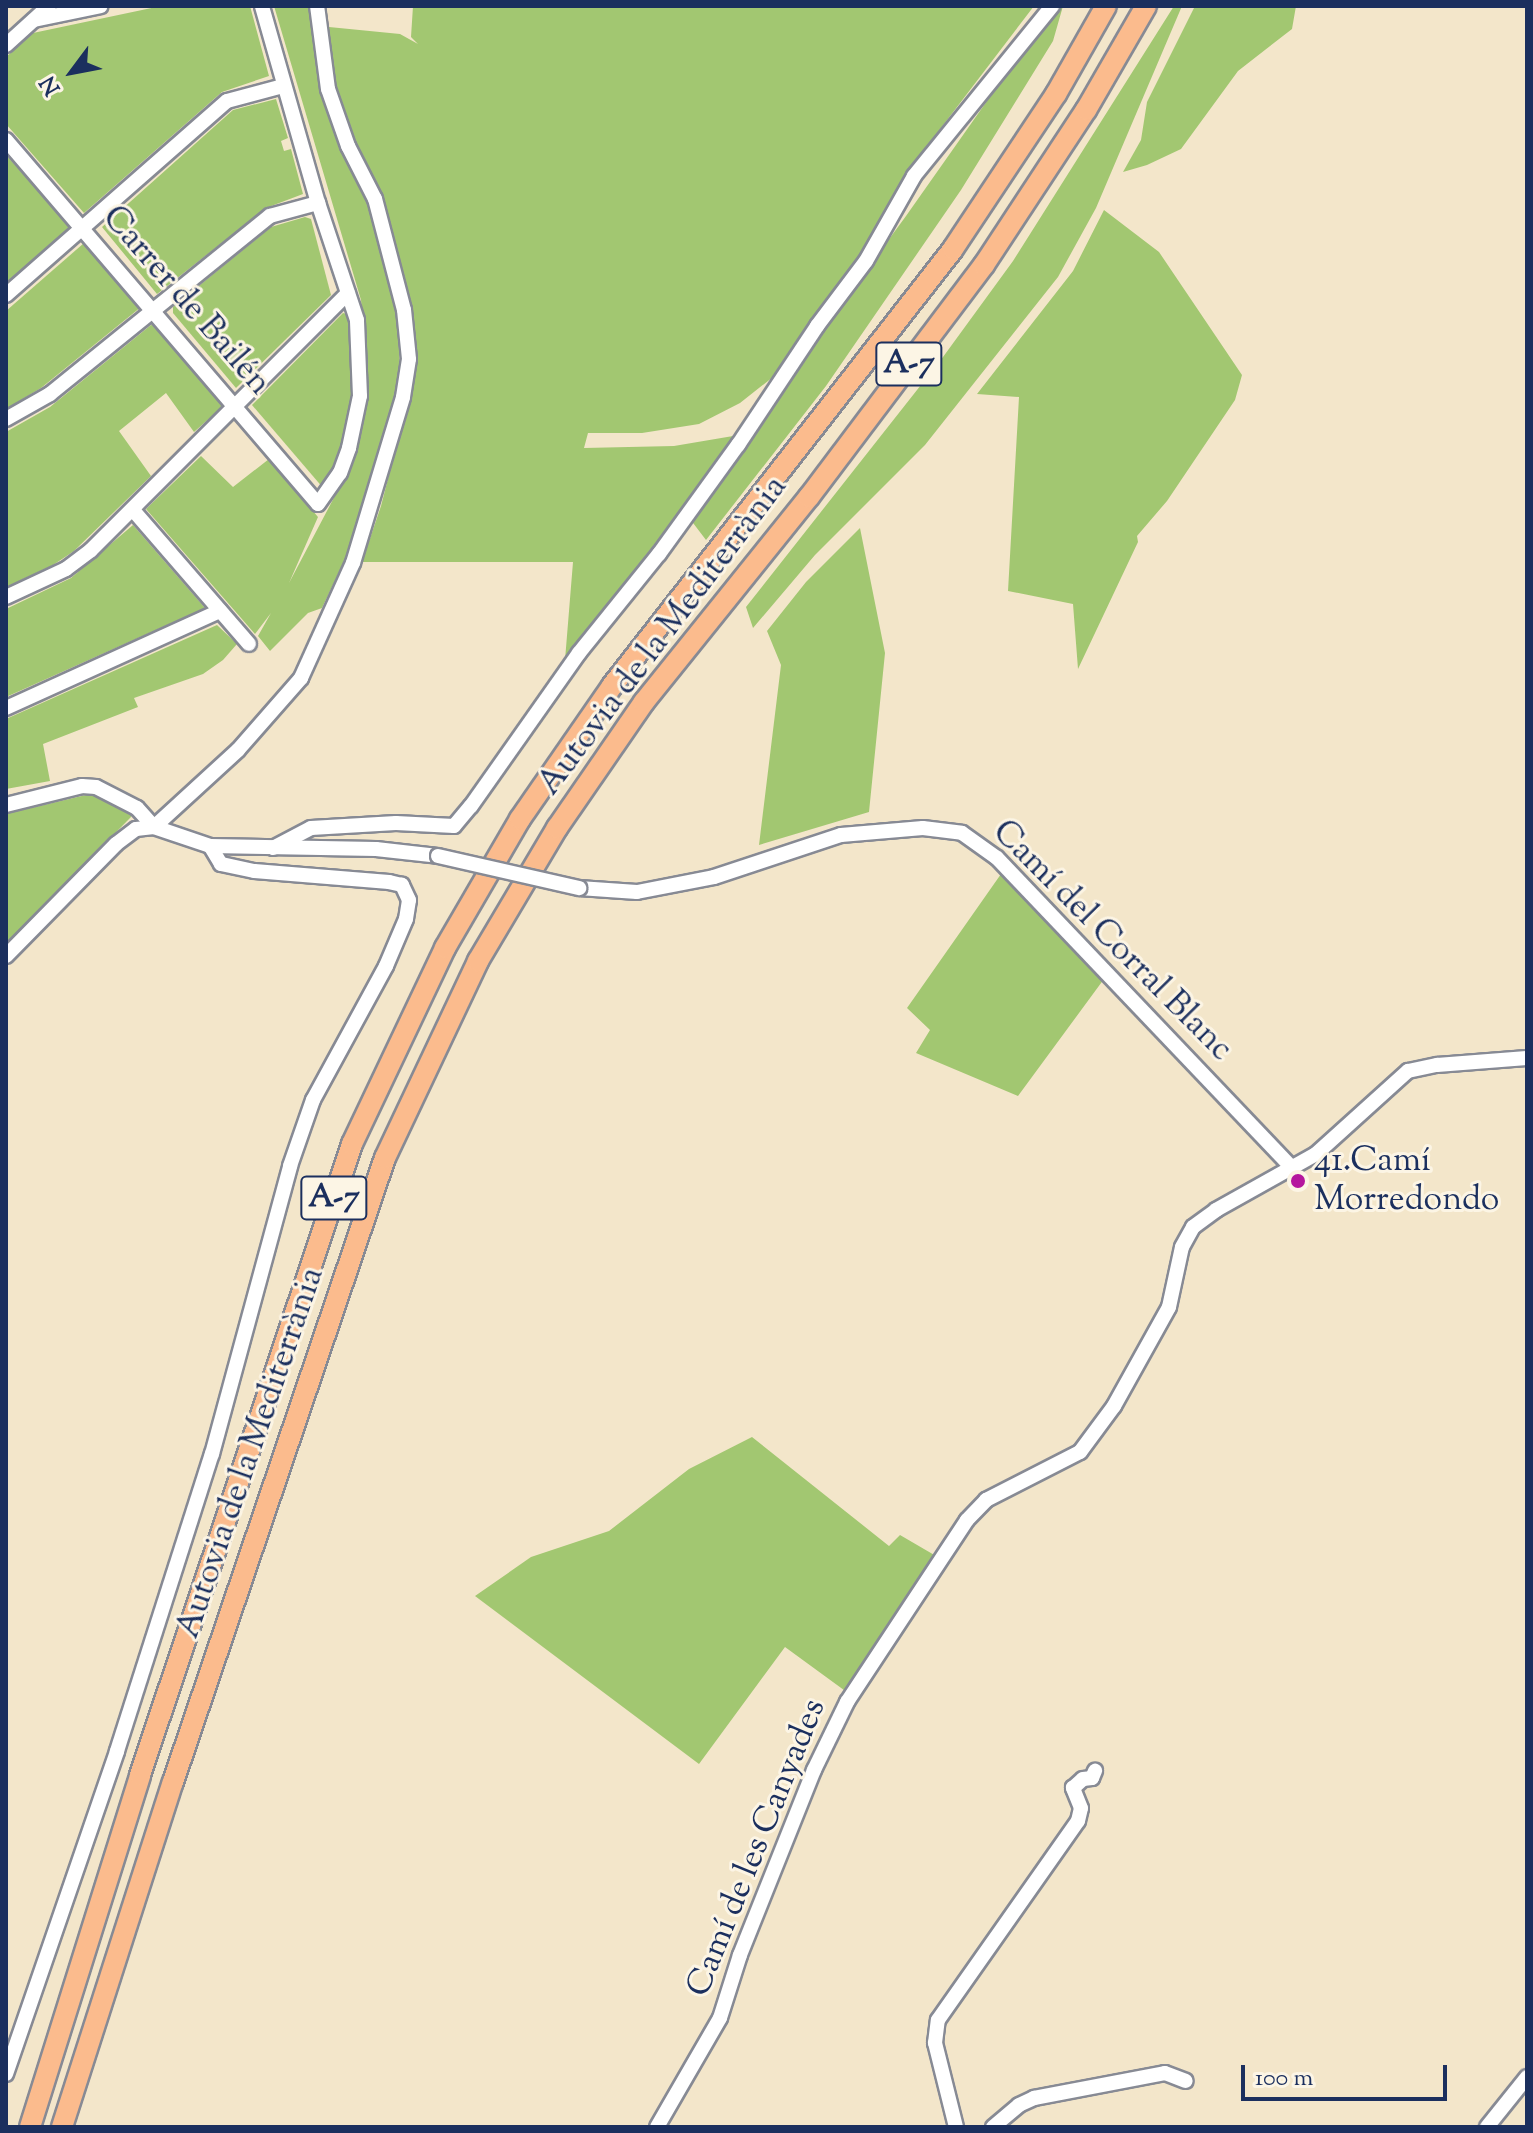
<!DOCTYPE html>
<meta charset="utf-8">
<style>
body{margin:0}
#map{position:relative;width:1533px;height:2133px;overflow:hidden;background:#f3e6ca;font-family:"Sorts Mill Goudy",serif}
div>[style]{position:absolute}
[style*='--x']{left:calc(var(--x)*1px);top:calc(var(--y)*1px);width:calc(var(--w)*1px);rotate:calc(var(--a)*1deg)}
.green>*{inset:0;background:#a2c771}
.roads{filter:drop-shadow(2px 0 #878a94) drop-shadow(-2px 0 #878a94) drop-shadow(0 2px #878a94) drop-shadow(0 -2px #878a94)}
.minor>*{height:14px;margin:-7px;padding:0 7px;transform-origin:7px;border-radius:7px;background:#fff}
.highway>*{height:20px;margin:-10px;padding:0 10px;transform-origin:10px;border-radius:10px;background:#fbbb8d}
.bridges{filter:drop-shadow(2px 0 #878a94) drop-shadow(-2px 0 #878a94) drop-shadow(0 2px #878a94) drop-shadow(0 -2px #878a94)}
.minor-bridge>*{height:14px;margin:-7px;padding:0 7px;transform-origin:7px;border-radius:7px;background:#fff}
.dots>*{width:22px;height:22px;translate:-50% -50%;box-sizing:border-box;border:4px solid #fcf5e5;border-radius:50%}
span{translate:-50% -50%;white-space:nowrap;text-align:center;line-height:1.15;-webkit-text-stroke:6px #fcf5e5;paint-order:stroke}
.shield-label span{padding:2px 6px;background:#fcf5e5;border:2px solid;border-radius:6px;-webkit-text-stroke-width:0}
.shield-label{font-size:32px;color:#1b2f5e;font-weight:700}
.street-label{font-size:34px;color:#1b2f5e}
.poi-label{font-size:34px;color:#1b2f5e}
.left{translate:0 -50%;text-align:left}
.frame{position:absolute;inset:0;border:8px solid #1b2f5e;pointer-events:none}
.north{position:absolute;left:32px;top:32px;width:80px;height:80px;-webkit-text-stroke:6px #fcf5e5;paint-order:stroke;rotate:238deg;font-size:22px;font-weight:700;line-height:32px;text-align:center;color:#1b2f5e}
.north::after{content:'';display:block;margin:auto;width:28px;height:36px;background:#1b2f5e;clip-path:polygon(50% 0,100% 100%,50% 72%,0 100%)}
.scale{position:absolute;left:1241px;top:2065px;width:206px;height:36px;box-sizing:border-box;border:4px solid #1b2f5e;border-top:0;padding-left:10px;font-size:24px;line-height:28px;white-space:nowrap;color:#1b2f5e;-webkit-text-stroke:6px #fcf5e5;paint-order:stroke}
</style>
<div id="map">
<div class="green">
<div style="clip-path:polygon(161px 6px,250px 6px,269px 76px,222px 92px,84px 213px,6px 124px,6px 57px,33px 33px)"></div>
<div style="clip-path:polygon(274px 6px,309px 6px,317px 65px,340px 149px,365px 191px,387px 275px,397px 317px,400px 366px,395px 411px,347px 555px,322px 608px,308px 613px,270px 651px,258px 636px,271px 613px,255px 634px,146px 509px,201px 456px,233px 487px,269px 459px,318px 517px,289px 583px,347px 473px,364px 398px,367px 366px,361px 300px)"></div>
<div style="clip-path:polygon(413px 6px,1034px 6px,931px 141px,825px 310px,773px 377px,740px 403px,699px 424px,642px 433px,588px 433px,584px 448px,674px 446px,739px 435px,565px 660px,573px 562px,362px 562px,381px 506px,411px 389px,380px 192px,339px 112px,331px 70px,329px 27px,400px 34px,418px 44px,411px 37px)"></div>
<div style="clip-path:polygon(1054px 6px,1063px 6px,1053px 41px,961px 190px,826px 386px,706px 540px,687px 515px,906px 216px)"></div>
<div style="clip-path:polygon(1174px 6px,1182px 6px,1096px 208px,1058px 277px,925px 445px,815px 555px,753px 628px,746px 607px,943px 357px,1013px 261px)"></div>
<div style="clip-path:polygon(1195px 6px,1296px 6px,1292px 29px,1238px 71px,1181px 149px,1147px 165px,1123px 172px,1141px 140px,1147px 102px)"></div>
<div style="clip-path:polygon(276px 99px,288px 138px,281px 141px,284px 151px,291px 149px,303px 194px,266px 208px,157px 294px,102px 227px,233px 110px)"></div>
<div style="clip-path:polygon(6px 155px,71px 227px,6px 284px)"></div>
<div style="clip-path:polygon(1104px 210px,1159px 252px,1242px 375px,1235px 400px,1167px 501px,1137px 536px,1138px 542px,1078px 669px,1073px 604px,1008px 591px,1019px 397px,977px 394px,1073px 271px)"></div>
<div style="clip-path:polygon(305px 217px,311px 219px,331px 295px,236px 388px,173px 313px,173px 307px,271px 227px)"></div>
<div style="clip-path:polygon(84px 243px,141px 307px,41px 388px,6px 409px,6px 311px)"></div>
<div style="clip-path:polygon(343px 313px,351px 315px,355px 397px,335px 475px,324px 489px,252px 405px)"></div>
<div style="clip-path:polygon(151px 325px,157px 326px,222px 402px,221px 408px,194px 432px,166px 393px,119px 431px,151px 476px,74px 551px,53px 565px,6px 587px,6px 432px,50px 407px)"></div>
<div style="clip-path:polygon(133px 525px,205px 608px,6px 697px,6px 609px,71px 578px)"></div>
<div style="clip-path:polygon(860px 528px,885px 653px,869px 812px,759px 845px,781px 665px,767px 631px,806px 582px)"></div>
<div style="clip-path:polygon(217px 625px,237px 644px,223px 660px,203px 674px,134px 698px,138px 707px,43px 744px,50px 781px,6px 789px,6px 719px)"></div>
<div style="clip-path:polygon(86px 795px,102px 795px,131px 810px,131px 817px,6px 944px,6px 814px)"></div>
<div style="clip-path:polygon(1001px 874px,1104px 979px,1018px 1096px,916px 1053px,930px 1030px,907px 1008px)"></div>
<div style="clip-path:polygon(752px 1437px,889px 1546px,900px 1535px,936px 1556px,848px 1693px,785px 1647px,699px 1764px,475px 1596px,531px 1557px,609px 1531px,689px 1469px)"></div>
</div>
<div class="roads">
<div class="minor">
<div style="--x:34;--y:20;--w:68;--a:-11.8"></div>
<div style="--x:6;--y:45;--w:58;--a:-42.2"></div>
<div style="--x:6;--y:140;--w:479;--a:49.4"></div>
<div style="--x:318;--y:504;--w:38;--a:-55"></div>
<div style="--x:340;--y:473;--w:27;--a:-70"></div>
<div style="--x:349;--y:448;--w:53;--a:-78.1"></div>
<div style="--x:360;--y:396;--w:76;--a:-92.3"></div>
<div style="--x:357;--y:320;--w:123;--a:-108.4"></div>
<div style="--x:318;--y:203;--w:205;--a:-105.9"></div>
<div style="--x:6;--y:295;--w:294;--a:-41.3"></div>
<div style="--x:227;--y:101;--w:58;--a:-15"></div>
<div style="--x:6;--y:419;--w:51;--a:-29.6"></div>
<div style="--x:50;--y:394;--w:283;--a:-39"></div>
<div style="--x:270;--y:216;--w:50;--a:-15.2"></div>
<div style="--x:133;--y:510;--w:177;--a:49.1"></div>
<div style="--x:6;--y:597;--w:66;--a:-25"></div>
<div style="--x:66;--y:569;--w:31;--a:-37"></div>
<div style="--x:91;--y:550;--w:363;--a:-45"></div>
<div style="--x:6;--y:708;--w:235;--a:-24.4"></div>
<div style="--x:6;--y:805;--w:78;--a:-14"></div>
<div style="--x:82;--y:786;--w:14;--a:4"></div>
<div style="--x:96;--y:787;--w:46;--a:27.1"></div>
<div style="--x:137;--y:808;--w:25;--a:48"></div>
<div style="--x:154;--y:827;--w:59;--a:18.7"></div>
<div style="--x:210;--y:846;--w:166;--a:1"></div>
<div style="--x:376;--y:849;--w:62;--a:6.4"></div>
<div style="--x:154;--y:827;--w:114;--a:-42.5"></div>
<div style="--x:238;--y:750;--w:96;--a:-48.8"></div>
<div style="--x:301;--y:678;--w:126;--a:-65.7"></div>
<div style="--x:353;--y:563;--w:173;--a:-73.2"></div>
<div style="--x:403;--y:397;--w:38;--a:-81"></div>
<div style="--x:409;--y:359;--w:49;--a:-95.8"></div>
<div style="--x:404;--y:310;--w:115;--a:-104.6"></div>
<div style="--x:375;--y:199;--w:59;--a:-117"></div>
<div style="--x:348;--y:146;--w:60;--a:-109.3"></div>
<div style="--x:328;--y:89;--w:84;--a:-97.5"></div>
<div style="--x:273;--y:848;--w:43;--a:-27.8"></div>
<div style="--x:311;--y:828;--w:85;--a:-3.4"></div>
<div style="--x:396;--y:823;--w:58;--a:3"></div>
<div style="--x:454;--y:826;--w:26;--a:-50"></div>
<div style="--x:471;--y:806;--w:187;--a:-54.8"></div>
<div style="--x:579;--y:653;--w:127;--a:-51.1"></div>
<div style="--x:659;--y:554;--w:135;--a:-54.1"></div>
<div style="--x:738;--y:445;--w:143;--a:-56.4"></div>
<div style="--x:817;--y:326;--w:81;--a:-53"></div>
<div style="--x:866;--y:261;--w:98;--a:-60.5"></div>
<div style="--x:914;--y:176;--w:219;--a:-50.9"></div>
<div style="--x:579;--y:888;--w:58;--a:3.9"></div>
<div style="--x:637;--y:892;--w:78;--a:-11"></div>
<div style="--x:714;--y:877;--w:134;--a:-18.3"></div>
<div style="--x:841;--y:835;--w:82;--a:-4.9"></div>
<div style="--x:923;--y:828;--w:39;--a:7"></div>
<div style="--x:962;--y:833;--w:43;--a:35.5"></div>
<div style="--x:997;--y:858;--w:427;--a:46.4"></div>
<div style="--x:6;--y:956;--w:157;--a:-45.5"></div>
<div style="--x:116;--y:844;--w:25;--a:-37"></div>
<div style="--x:136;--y:829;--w:18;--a:-6"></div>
<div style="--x:6;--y:2074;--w:342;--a:-71"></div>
<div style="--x:117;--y:1751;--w:312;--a:-72.3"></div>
<div style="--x:212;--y:1454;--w:298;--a:-74.8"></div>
<div style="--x:290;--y:1166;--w:70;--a:-70.8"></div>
<div style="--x:313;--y:1100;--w:153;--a:-61.4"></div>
<div style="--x:386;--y:966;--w:51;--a:-66.9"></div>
<div style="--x:406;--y:919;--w:19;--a:-81"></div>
<div style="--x:409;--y:900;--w:17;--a:-115"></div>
<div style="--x:402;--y:885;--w:13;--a:-167"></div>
<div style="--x:389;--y:882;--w:135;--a:-175.3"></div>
<div style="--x:254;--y:871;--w:34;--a:-168"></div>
<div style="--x:221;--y:864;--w:21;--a:-121"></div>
<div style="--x:657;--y:2127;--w:126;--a:-60"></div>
<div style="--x:720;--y:2018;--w:66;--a:-72.4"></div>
<div style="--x:740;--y:1955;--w:199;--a:-68.2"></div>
<div style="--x:814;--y:1770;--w:76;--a:-64.1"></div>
<div style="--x:847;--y:1702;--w:218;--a:-56.6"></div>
<div style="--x:967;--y:1520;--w:28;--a:-46"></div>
<div style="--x:986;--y:1500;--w:106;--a:-27.1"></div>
<div style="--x:1080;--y:1452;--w:57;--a:-53.5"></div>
<div style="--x:1114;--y:1406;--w:113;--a:-60.9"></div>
<div style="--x:1169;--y:1307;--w:61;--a:-77.8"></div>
<div style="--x:1182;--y:1247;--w:23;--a:-61"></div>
<div style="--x:1193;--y:1227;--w:29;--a:-36"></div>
<div style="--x:1216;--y:1210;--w:115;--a:-29.2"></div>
<div style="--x:1316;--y:1154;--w:124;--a:-42.1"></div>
<div style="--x:1408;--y:1071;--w:30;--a:-12"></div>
<div style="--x:1437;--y:1065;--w:90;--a:-4.4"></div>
<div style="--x:956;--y:2127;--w:87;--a:-104"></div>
<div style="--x:935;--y:2043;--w:23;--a:-83"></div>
<div style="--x:938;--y:2020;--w:243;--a:-54.9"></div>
<div style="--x:1078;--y:1821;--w:13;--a:-77"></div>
<div style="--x:1081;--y:1808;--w:22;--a:-112"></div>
<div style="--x:1073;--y:1788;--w:13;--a:-42"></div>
<div style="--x:1083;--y:1779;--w:9;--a:-6"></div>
<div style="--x:1092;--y:1778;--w:8;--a:-67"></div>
<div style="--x:993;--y:2127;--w:34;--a:-40"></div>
<div style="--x:1019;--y:2105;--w:17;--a:-25"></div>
<div style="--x:1034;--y:2098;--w:133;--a:-10.8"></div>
<div style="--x:1165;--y:2073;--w:22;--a:21"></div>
<div style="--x:1487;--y:2127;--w:64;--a:-51.3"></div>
</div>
<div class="highway">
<div style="--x:30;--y:2127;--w:369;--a:-72.6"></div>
<div style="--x:140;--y:1775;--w:666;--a:-71.43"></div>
<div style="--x:352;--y:1144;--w:217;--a:-64.6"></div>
<div style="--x:445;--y:948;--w:149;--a:-59.8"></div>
<div style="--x:520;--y:819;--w:162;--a:-55.3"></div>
<div style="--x:612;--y:686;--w:554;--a:-52.03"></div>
<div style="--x:953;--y:249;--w:186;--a:-56.4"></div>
<div style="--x:1056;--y:94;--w:101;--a:-60.4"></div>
<div style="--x:62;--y:2127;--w:362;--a:-72.2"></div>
<div style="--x:173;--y:1782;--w:659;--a:-71.24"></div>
<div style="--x:385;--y:1158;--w:218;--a:-64.7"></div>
<div style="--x:478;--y:961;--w:155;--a:-59.3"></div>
<div style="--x:557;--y:828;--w:153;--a:-55.4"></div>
<div style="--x:644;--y:702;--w:263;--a:-51.2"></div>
<div style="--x:809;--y:497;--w:291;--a:-53"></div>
<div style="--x:984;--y:265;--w:186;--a:-56.7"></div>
<div style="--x:1086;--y:110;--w:120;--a:-60"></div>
</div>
</div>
<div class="bridges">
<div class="minor-bridge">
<div style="--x:438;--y:856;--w:145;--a:12.8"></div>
</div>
</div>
<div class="dots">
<div style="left:1298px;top:1181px;background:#b5179e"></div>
</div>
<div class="shield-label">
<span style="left:909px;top:364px">A-7</span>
<span style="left:334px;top:1198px">A-7</span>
</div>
<div class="street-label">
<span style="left:186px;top:301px;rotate:49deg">Carrer de Bailén</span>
<span style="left:663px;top:636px;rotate:-53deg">Autovia de la Mediterrània</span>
<span style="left:1112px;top:941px;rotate:45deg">Camí del Corral Blanc</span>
<span style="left:251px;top:1453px;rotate:-71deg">Autovia de la Mediterrània</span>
<span style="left:757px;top:1848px;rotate:-68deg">Camí de les Canyades</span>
</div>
<div class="poi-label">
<span class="left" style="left:1314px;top:1181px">41.Camí<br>Morredondo</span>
</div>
<div class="frame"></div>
<div class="north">N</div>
<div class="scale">100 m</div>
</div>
